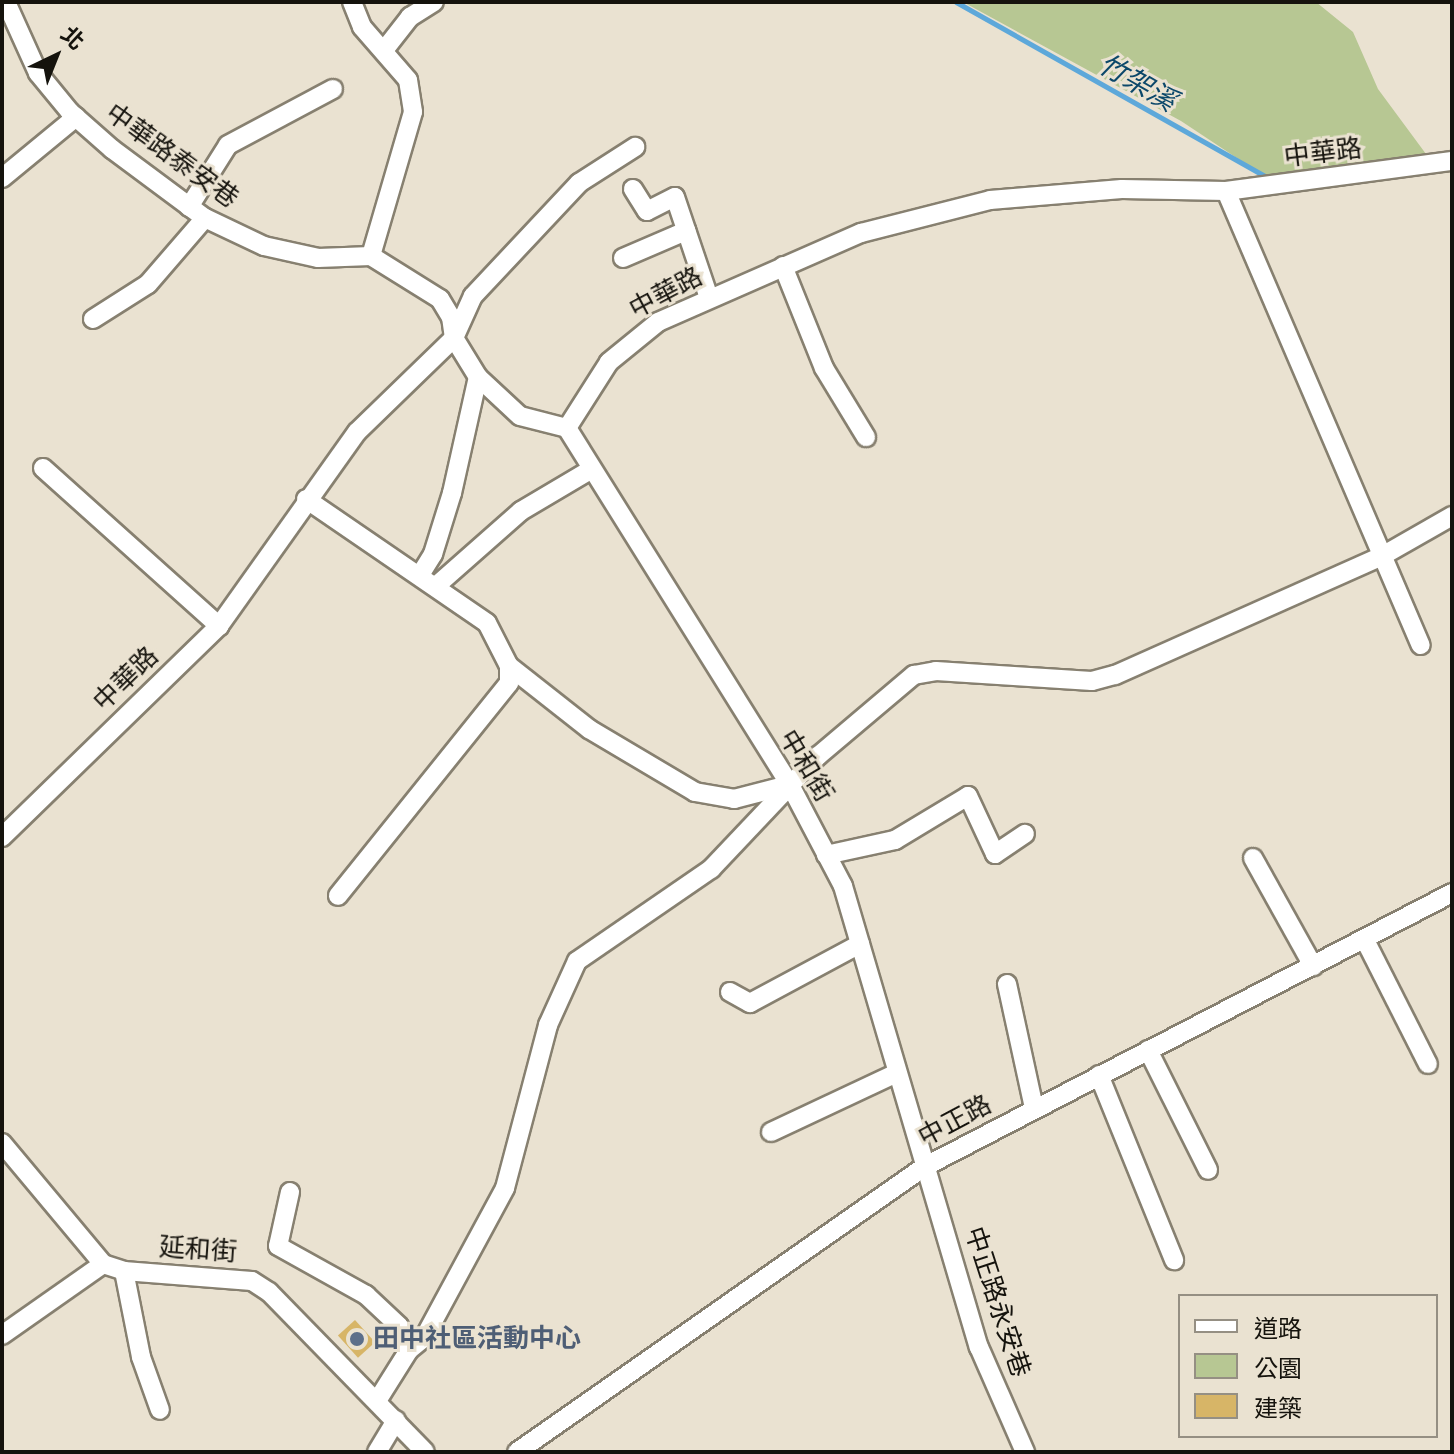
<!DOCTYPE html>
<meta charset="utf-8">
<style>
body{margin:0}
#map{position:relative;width:1454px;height:1454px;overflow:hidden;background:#eae2d1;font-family:"Zilla Slab","Noto Sans TC",serif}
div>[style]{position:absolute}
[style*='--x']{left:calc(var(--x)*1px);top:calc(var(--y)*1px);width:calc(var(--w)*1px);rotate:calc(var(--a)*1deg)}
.green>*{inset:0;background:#b7c793}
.stream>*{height:5px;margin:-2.5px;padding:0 2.5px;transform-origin:2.5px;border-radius:2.5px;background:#5da8da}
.building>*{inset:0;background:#d7b567;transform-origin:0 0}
.roads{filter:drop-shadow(2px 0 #878070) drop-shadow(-2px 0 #878070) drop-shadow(0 2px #878070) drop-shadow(0 -2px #878070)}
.minor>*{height:18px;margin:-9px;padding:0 9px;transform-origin:9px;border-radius:9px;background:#fff}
.dots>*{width:22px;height:22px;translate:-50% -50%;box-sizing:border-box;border:4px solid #eae2d1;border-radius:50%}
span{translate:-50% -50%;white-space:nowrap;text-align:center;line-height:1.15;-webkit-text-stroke:6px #eae2d1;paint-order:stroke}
.street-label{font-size:26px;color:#15130d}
.service-label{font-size:26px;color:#4e5e75;font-weight:700}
.left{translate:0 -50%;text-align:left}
.water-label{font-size:28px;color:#0c486a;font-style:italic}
.frame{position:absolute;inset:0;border:4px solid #15130d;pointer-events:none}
.legend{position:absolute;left:1178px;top:1294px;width:260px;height:144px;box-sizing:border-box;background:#eae2d1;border:2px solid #958f83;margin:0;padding:10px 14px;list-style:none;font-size:24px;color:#15130d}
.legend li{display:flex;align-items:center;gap:16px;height:40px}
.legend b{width:40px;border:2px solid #958f83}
.north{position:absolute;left:16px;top:16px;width:80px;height:80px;-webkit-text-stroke:6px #eae2d1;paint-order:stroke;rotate:43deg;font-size:22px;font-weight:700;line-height:32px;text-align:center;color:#15130d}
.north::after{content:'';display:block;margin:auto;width:28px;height:36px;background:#15130d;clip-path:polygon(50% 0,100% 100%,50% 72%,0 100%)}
</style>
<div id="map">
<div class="green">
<div style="clip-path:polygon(963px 2px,1316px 2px,1353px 32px,1378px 89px,1426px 154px,1270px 180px,1181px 121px)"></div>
</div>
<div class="stream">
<div style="--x:956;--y:2;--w:360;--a:29.4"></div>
</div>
<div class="building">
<div style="left:355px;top:1320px;width:30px;height:23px;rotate:48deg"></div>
</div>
<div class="roads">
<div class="minor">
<div style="--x:6;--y:2;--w:78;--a:65.7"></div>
<div style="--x:38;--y:73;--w:50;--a:50.6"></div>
<div style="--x:70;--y:112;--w:56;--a:41.4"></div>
<div style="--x:112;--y:149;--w:116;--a:36.6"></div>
<div style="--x:205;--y:218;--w:65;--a:25.4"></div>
<div style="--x:264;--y:246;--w:55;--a:12.5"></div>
<div style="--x:318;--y:258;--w:53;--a:-2.2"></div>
<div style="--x:352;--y:2;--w:27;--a:68"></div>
<div style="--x:362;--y:27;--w:70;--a:49"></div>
<div style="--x:408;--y:80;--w:32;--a:81"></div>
<div style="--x:413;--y:112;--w:150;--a:106.3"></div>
<div style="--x:371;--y:256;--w:81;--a:31.9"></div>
<div style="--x:440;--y:299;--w:21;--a:59"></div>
<div style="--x:451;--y:317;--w:21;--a:82"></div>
<div style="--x:454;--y:338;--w:46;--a:58.4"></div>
<div style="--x:478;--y:377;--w:57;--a:42.9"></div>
<div style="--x:520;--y:416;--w:49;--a:14.3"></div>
<div style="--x:567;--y:428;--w:78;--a:-57.5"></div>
<div style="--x:609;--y:362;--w:63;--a:-39.2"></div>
<div style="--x:658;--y:322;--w:222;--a:-23.7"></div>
<div style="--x:861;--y:233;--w:133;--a:-14.3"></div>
<div style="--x:990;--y:200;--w:132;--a:-4.8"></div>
<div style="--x:1122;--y:189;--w:104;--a:1.1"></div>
<div style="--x:1226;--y:191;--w:228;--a:-7.6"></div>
<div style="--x:385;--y:49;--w:41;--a:-52"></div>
<div style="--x:410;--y:17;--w:28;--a:-32"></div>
<div style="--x:2;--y:178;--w:96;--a:-39.5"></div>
<div style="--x:633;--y:189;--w:26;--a:58"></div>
<div style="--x:647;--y:211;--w:31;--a:-27"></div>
<div style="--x:675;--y:197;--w:107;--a:71.4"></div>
<div style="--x:1226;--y:191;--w:494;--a:66.8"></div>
<div style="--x:189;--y:207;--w:73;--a:-57.8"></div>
<div style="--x:228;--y:145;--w:119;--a:-28.1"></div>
<div style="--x:623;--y:258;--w:69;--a:-23.2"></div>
<div style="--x:783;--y:266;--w:110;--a:68.1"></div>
<div style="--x:824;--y:368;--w:81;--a:58.7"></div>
<div style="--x:93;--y:319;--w:65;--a:-32.5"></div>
<div style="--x:148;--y:284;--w:87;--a:-49.2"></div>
<div style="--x:567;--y:428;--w:421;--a:58"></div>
<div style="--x:790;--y:785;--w:114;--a:62.3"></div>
<div style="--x:843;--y:886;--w:481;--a:73.6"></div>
<div style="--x:979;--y:1347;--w:115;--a:66.3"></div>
<div style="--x:43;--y:468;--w:237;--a:41.9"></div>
<div style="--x:306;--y:499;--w:219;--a:34.4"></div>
<div style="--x:487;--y:623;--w:48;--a:62.9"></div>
<div style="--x:509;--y:666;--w:17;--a:90"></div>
<div style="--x:509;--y:683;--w:273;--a:128.8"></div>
<div style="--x:420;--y:575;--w:25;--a:-58"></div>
<div style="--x:433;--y:554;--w:64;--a:-72.7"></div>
<div style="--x:452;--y:493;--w:119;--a:-77.4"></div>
<div style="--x:436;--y:586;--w:113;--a:-41.4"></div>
<div style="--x:521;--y:511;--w:80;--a:-30.7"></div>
<div style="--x:509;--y:666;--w:102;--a:38.2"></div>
<div style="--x:589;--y:729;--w:123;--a:30.7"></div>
<div style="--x:695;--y:792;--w:40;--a:10"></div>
<div style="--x:734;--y:799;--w:56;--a:-14.5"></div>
<div style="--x:2;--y:837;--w:303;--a:-44.2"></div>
<div style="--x:219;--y:626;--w:238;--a:-54.6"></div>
<div style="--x:357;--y:432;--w:135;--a:-44.1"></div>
<div style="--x:454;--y:338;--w:46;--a:-65.7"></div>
<div style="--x:473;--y:296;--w:155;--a:-46.8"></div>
<div style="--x:579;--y:183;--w:67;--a:-32.7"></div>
<div style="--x:826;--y:855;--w:71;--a:-12.3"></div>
<div style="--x:895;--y:840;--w:85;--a:-31.1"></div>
<div style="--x:968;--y:796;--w:64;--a:65"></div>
<div style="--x:995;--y:854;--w:36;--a:-34"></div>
<div style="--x:1253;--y:858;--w:124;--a:60.9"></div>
<div style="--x:1365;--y:940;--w:139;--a:63.1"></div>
<div style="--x:1007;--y:984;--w:127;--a:77.7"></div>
<div style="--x:730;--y:992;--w:23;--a:29"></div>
<div style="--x:750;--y:1003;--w:125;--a:-28.2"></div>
<div style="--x:1148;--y:1050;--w:134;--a:63.4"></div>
<div style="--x:1099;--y:1075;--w:200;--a:67.9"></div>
<div style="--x:771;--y:1132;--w:139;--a:-25.1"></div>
<div style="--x:2;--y:1143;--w:158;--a:50.1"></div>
<div style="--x:103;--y:1264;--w:22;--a:18"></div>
<div style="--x:124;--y:1271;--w:128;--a:4.5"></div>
<div style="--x:252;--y:1281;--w:20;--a:33"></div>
<div style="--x:269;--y:1292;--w:223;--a:45.7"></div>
<div style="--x:290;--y:1192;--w:55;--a:102.5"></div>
<div style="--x:278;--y:1246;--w:101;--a:29.1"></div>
<div style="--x:366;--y:1295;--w:45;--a:43.2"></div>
<div style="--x:399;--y:1326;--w:26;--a:67"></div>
<div style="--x:409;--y:1350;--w:60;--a:122.1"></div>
<div style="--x:124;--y:1271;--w:88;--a:78.8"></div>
<div style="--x:141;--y:1357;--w:56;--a:70.3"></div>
<div style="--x:2;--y:1335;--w:123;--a:-35.1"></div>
<div style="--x:409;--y:1350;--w:19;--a:-39"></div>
<div style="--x:424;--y:1338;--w:170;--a:-61.6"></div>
<div style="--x:505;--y:1188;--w:169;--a:-75.2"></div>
<div style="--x:548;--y:1025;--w:70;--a:-65.6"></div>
<div style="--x:577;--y:961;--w:163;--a:-34.5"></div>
<div style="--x:711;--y:869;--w:156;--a:-46.6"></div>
<div style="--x:818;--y:756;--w:126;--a:-40.2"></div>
<div style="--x:914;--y:675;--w:22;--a:-10"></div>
<div style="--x:936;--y:671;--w:156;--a:3.7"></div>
<div style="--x:1092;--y:681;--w:24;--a:-15"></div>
<div style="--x:1115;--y:675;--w:292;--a:-24"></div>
<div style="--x:1382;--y:556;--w:81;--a:-29.7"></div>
<div style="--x:377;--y:1452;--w:37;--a:-59"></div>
<div style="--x:517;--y:1452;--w:499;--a:-35"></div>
<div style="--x:926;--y:1166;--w:593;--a:-27.43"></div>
</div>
</div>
<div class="dots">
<div style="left:357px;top:1339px;background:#5c6f8a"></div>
</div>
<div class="street-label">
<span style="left:1323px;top:153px;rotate:-7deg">中華路</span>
<span style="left:172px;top:156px;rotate:36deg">中華路泰安巷</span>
<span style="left:666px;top:293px;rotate:-28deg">中華路</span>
<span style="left:126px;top:679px;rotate:-44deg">中華路</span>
<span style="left:806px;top:766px;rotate:59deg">中和街</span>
<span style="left:955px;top:1121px;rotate:-28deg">中正路</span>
<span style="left:198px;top:1250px;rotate:4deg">延和街</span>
<span style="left:997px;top:1302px;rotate:72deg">中正路永安巷</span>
</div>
<div class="service-label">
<span class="left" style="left:373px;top:1339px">田中社區活動中心</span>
</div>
<div class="water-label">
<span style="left:1137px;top:83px;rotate:30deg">竹架溪</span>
</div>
<div class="frame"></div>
<ul class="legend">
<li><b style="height:10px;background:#fff"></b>道路</li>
<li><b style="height:22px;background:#b7c793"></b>公園</li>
<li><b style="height:22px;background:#d7b567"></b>建築</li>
</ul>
<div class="north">北</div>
</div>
